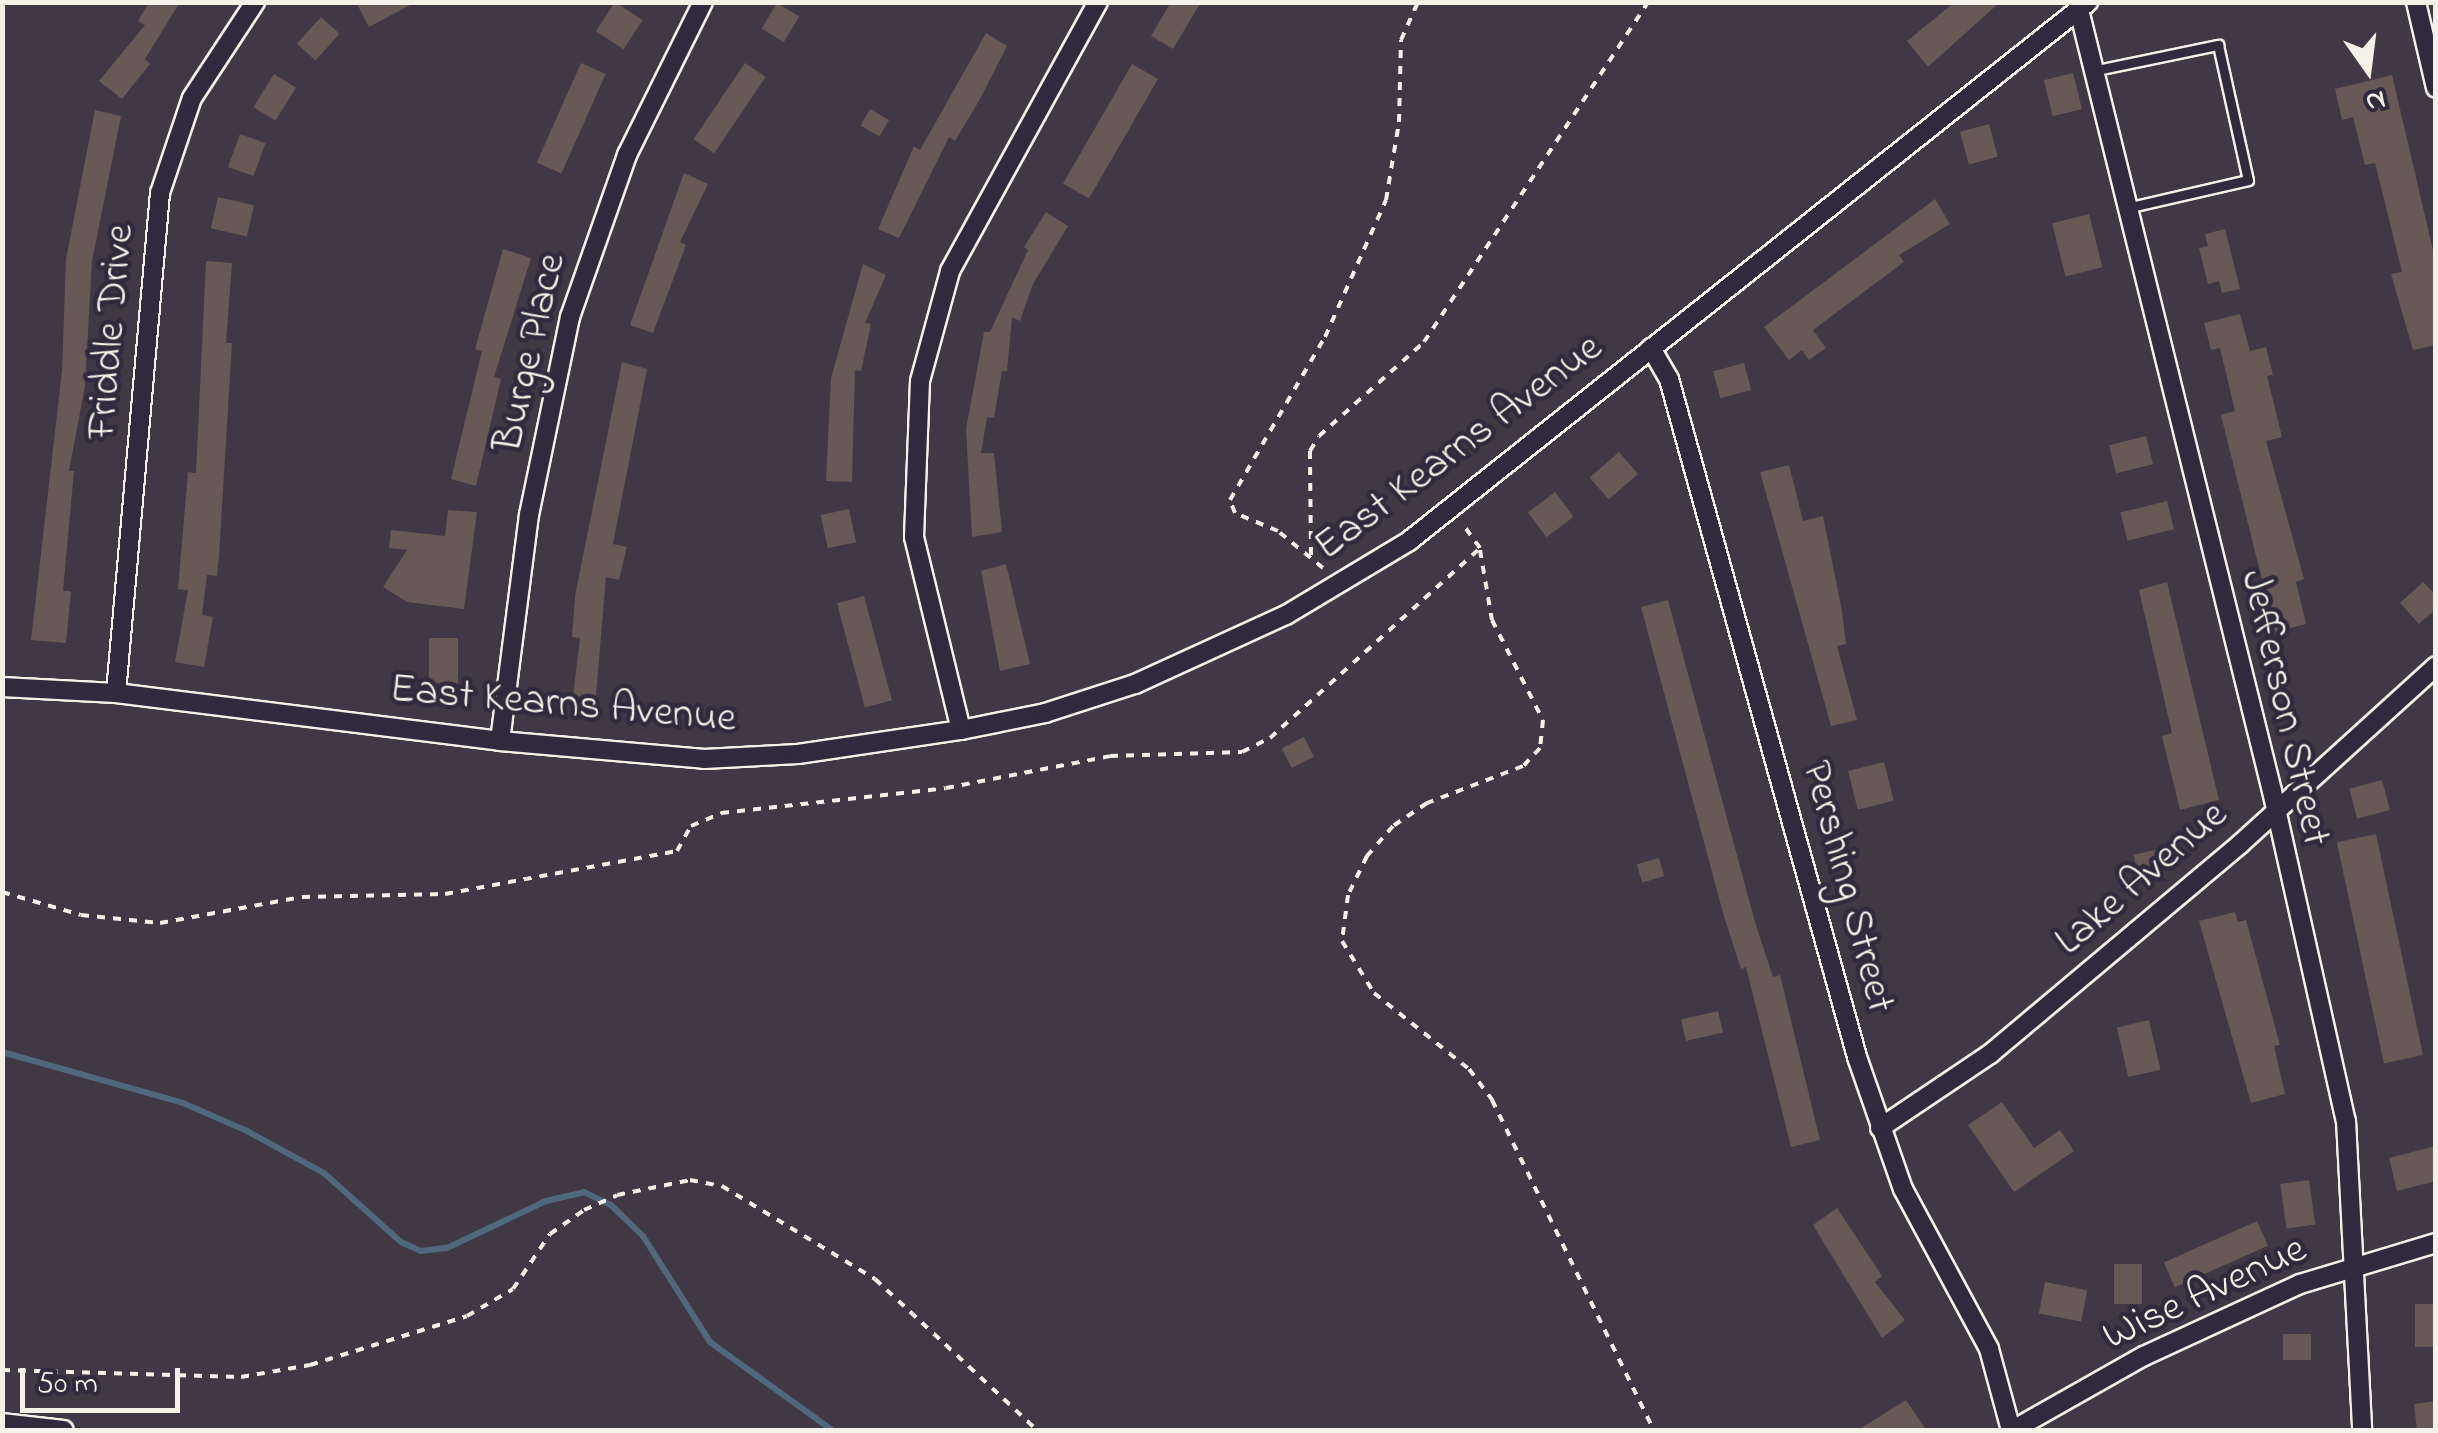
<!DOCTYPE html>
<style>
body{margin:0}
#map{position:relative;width:2438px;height:1433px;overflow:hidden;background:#403844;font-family:"Indie Flower",sans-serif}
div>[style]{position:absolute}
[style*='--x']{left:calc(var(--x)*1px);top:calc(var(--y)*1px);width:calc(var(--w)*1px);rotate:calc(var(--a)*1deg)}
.stream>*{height:6px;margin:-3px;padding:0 3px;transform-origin:3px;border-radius:3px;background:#50687b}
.building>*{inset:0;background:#685856;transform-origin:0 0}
.path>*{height:4px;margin-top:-2px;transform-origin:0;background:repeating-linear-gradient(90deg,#f4f1e8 0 8px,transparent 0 16px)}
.roads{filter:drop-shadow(2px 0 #f4f1e8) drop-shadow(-2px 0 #f4f1e8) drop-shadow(0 2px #f4f1e8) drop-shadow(0 -2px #f4f1e8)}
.service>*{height:9px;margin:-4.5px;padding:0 4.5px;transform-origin:4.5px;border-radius:4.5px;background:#2f2a3d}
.minor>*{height:18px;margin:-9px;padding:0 9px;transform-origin:9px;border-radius:9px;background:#2f2a3d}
span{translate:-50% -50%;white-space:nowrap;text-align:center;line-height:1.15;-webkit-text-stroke:9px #2f2a3d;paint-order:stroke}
.street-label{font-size:42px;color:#f4f1e8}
.frame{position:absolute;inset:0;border:5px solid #f4f1e8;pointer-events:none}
.north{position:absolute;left:2318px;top:20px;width:100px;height:100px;-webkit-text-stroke:8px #2f2a3d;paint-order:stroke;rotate:166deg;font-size:28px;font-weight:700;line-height:40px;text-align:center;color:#f4f1e8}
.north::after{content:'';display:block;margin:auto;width:35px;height:45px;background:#f4f1e8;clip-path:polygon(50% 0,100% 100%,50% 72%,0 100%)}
.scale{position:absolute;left:20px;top:1368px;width:160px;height:45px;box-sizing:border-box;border:5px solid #f4f1e8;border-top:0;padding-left:12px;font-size:30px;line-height:35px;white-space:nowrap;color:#f4f1e8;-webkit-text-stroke:8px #2f2a3d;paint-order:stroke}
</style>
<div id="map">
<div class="stream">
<div style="--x:2;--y:1052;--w:188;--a:15.7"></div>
<div style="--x:183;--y:1103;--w:70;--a:23.6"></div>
<div style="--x:247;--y:1131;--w:88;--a:28.6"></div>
<div style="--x:324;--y:1173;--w:103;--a:41.9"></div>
<div style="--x:401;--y:1242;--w:22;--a:24"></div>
<div style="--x:421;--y:1251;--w:26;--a:-7"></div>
<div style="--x:447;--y:1248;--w:110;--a:-25.4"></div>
<div style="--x:546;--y:1201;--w:39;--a:-13"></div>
<div style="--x:584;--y:1192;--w:30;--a:26"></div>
<div style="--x:611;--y:1205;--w:45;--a:44.1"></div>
<div style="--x:643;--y:1236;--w:125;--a:57.7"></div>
<div style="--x:710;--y:1342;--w:150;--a:35.8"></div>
</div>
<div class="building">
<div style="clip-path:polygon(149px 2px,180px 2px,145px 59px,150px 64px,122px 99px,99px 81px,145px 25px,138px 21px)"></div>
<div style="clip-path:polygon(356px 2px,416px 2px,369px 27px)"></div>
<div style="left:615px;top:2px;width:33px;height:35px;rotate:33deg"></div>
<div style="clip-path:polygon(1171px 2px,1201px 2px,1173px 49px,1151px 36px)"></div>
<div style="clip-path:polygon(1955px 2px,2000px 2px,1928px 67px,1907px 41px)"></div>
<div style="left:777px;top:3px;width:26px;height:30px;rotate:31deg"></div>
<div style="left:321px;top:17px;width:25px;height:36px;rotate:42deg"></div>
<div style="clip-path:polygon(986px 33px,1007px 46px,980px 99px,955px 141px,949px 137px,899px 238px,878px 229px,914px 146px,920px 150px)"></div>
<div style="left:581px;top:63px;width:27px;height:109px;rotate:24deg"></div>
<div style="left:745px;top:63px;width:25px;height:92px;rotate:34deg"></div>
<div style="left:1132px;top:64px;width:30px;height:138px;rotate:30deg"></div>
<div style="left:2073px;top:73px;width:37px;height:30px;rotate:76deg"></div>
<div style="left:274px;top:74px;width:26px;height:39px;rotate:32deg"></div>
<div style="clip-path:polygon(2392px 75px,2436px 263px,2436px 345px,2413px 350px,2391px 274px,2402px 272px,2375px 163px,2365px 165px,2353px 117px,2342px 120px,2335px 89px)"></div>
<div style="left:870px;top:109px;width:22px;height:19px;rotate:30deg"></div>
<div style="clip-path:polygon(95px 110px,121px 116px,92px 261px,85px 386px,69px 471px,74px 471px,63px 591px,71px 591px,66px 643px,31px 640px,62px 371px,66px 259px)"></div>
<div style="left:1989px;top:124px;width:34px;height:30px;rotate:75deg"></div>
<div style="left:240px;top:134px;width:27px;height:35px;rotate:20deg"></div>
<div style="clip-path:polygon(684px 173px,708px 184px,680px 242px,686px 245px,653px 333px,630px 325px)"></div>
<div style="left:218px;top:197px;width:37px;height:32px;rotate:13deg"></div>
<div style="clip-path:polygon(1935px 199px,1950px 224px,1899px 255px,1904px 262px,1813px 330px,1826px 348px,1809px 360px,1802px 350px,1789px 360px,1764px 327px)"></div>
<div style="clip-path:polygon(1046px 212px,1068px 226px,1033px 284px,1020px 321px,1012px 317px,1007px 371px,1002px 371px,994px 418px,987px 417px,981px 453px,994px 453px,1002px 532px,972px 537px,966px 429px,984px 332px,990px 332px,1028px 250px,1024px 247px)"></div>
<div style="left:2089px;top:214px;width:55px;height:38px;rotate:76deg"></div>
<div style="clip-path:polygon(2225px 229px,2240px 289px,2222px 293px,2219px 281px,2208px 284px,2199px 248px,2208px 246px,2205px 234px)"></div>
<div style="clip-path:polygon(503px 249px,531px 258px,494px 377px,501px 379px,476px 486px,451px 479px,482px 351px,475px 349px)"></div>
<div style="clip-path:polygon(206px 261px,232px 263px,226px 343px,232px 343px,219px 556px,217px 576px,207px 575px,202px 615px,213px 617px,204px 667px,175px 662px,188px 590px,178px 589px,188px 472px,196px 473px)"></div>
<div style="clip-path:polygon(863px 264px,886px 275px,865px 323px,871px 324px,861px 371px,855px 370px,852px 482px,826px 481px,831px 378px)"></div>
<div style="clip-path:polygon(2240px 314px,2250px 351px,2266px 347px,2273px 375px,2267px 376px,2282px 437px,2266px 441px,2304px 579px,2296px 582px,2306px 624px,2275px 632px,2221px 415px,2235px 411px,2220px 348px,2211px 350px,2204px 323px)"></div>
<div style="clip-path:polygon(622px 362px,647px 369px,613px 544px,627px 547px,619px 580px,606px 577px,595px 707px,572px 704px,580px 638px,572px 637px,575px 596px)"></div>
<div style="left:1744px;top:363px;width:28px;height:32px;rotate:75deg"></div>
<div style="left:2146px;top:436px;width:29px;height:38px;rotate:76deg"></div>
<div style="left:1619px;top:452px;width:29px;height:39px;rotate:49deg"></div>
<div style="clip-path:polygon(1789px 465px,1803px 521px,1823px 516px,1842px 611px,1846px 644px,1837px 646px,1857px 720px,1831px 726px,1760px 472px)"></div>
<div style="left:1555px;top:492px;width:31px;height:34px;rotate:53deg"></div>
<div style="left:2167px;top:501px;width:29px;height:48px;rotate:76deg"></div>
<div style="left:849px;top:509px;width:34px;height:29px;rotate:78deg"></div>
<div style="clip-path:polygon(448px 510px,477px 512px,464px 609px,407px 602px,383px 587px,407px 550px,389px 548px,391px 530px,445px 536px)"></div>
<div style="clip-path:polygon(1006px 564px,1030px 664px,1000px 671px,981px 571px)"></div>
<div style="clip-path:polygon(2167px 582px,2219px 800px,2180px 810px,2162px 736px,2172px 733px,2139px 590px)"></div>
<div style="clip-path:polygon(2423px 582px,2436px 595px,2436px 609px,2419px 624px,2400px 603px)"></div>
<div style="left:864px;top:596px;width:108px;height:28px;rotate:75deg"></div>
<div style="clip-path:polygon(1668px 600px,1755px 922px,1773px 977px,1780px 975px,1820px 1140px,1791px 1147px,1746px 967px,1741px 969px,1723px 913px,1641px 607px)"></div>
<div style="left:429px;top:638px;width:29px;height:45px"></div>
<div style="left:1304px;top:737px;width:22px;height:25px;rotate:63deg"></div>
<div style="left:1884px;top:762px;width:40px;height:37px;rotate:76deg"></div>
<div style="left:2382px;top:780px;width:31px;height:34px;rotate:75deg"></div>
<div style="left:2376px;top:834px;width:226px;height:40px;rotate:78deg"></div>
<div style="left:2159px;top:849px;width:28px;height:26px;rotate:77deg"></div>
<div style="left:1659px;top:858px;width:19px;height:23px;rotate:74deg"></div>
<div style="clip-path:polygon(2235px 912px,2238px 922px,2246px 920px,2280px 1045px,2274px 1046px,2285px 1094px,2251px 1103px,2199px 921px)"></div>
<div style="left:1718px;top:1011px;width:22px;height:38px;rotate:77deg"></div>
<div style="left:2149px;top:1020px;width:51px;height:33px;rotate:77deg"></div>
<div style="clip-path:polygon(2002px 1102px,2034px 1148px,2060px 1130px,2074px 1151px,2014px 1192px,1968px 1125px)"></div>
<div style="clip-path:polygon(2436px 1146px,2436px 1181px,2397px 1191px,2389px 1158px)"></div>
<div style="left:2309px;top:1180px;width:45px;height:29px;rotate:82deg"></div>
<div style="clip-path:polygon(1837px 1208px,1882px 1276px,1875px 1282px,1905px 1320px,1882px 1338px,1813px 1225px)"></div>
<div style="left:2257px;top:1221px;width:27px;height:102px;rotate:66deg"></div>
<div style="left:2114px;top:1264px;width:28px;height:40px"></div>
<div style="left:2045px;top:1282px;width:43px;height:32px;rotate:11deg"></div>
<div style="left:2436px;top:1304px;width:43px;height:21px;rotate:90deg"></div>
<div style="left:2283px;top:1334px;width:28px;height:26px"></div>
<div style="clip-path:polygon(1906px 1400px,1926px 1430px,1858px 1430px)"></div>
<div style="clip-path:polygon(2436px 1401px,2436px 1430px,2417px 1430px,2414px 1404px)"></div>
</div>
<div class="path">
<div style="--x:1480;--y:550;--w:71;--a:80.3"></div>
<div style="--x:1492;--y:620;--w:112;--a:63"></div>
<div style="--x:1543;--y:720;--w:28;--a:96"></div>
<div style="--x:1540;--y:748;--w:25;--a:133"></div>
<div style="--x:1523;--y:766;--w:103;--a:158.9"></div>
<div style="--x:1427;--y:803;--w:41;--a:145.9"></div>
<div style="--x:1393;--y:826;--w:40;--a:131"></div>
<div style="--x:1367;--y:856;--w:43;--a:116"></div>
<div style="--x:1348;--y:895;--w:46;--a:97.4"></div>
<div style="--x:1342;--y:941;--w:61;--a:58.4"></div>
<div style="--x:1374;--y:993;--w:122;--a:38.7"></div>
<div style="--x:1469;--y:1069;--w:39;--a:53"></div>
<div style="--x:1492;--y:1100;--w:368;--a:63.9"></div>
<div style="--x:1311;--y:555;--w:104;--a:-90.6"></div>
<div style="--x:1310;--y:451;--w:17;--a:-59"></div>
<div style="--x:1319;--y:436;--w:141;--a:-41.8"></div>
<div style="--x:1424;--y:342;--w:407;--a:-56.6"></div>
<div style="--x:1323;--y:568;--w:58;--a:-140.6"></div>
<div style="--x:1278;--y:531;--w:47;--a:-157.3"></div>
<div style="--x:1235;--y:513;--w:14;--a:-111"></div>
<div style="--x:1230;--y:500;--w:189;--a:-59.8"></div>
<div style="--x:1325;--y:337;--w:150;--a:-66"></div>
<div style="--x:1386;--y:200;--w:79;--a:-80.5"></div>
<div style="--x:1399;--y:122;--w:82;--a:-88.6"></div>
<div style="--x:1401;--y:40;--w:42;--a:-65.9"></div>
<div style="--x:2;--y:892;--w:82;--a:16.2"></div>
<div style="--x:81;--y:915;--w:79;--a:5.8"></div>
<div style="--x:160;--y:923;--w:144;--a:-10.4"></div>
<div style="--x:302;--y:897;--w:143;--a:-1.2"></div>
<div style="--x:445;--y:894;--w:236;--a:-10.5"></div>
<div style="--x:677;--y:851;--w:29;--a:-61"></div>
<div style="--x:691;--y:826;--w:33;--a:-23"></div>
<div style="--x:721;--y:813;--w:226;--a:-6.3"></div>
<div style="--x:946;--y:788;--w:167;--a:-11"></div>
<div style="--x:1110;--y:756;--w:132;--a:-1.7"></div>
<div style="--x:1242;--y:752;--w:31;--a:-27"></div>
<div style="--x:1270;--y:738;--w:283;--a:-42.1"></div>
<div style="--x:1480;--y:548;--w:31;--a:-126"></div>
<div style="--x:2;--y:1370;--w:239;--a:1.7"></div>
<div style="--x:241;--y:1377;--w:70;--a:-9.9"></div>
<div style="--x:310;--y:1365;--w:164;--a:-17.3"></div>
<div style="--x:467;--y:1316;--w:53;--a:-30.4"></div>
<div style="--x:513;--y:1289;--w:66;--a:-56.1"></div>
<div style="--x:550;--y:1234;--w:42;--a:-35.2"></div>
<div style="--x:584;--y:1210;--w:36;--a:-24"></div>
<div style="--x:617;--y:1195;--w:75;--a:-11.6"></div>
<div style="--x:690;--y:1180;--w:33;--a:11"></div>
<div style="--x:722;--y:1186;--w:179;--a:31.3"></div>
<div style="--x:875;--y:1279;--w:221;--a:43"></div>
</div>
<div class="roads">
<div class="service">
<div style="--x:2097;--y:70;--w:124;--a:-11.7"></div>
<div style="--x:2218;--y:45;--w:138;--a:77.5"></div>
<div style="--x:2248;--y:180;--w:121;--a:167.1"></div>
</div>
<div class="minor">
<div style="--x:2416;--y:2;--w:88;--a:76.9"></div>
<div style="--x:2079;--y:10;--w:804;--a:76.12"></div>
<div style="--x:2272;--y:791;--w:338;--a:77.4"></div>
<div style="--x:2346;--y:1121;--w:309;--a:87"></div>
<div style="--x:1651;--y:348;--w:36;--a:60"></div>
<div style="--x:1669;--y:379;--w:704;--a:74.5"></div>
<div style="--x:1857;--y:1057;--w:140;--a:70.8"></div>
<div style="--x:1903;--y:1189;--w:182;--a:61.7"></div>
<div style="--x:1989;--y:1349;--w:84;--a:74.8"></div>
<div style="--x:2;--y:687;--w:114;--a:3"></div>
<div style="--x:116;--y:693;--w:387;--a:7.1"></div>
<div style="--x:500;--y:741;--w:205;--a:5"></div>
<div style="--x:704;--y:759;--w:94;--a:-3"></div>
<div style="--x:798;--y:754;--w:165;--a:-8.4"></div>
<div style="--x:961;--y:730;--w:86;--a:-11.4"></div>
<div style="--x:1045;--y:713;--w:95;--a:-17.9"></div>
<div style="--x:1135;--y:684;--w:166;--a:-24.6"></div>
<div style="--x:1286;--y:615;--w:144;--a:-31"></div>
<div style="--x:1409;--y:541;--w:867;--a:-38.44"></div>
<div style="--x:116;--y:693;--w:502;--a:-84.97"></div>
<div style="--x:160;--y:193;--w:100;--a:-71.4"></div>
<div style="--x:192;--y:98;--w:115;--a:-56.7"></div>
<div style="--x:961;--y:730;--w:199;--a:-103.7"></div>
<div style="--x:914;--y:537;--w:156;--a:-87.8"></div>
<div style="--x:920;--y:381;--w:114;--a:-74.7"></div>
<div style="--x:950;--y:271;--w:307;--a:-61.2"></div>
<div style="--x:500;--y:741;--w:228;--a:-82.7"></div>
<div style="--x:529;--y:515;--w:202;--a:-78.3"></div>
<div style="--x:570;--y:317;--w:172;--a:-70.6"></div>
<div style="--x:627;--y:155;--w:171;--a:-63.6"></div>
<div style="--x:1880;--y:1128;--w:133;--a:-33.9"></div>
<div style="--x:1990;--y:1054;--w:326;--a:-40"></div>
<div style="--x:2240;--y:844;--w:265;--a:-42.2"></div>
<div style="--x:2;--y:1423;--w:62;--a:6.4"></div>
<div style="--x:2013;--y:1430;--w:150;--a:-29.5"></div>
<div style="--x:2144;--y:1356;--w:172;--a:-24.8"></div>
<div style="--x:2300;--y:1284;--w:142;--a:-16.8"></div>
</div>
</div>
<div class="street-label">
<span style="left:112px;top:332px;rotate:-85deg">Friddle Drive</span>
<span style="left:531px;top:353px;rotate:-77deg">Burge Place</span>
<span style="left:1459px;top:448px;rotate:-37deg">East Kearns Avenue</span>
<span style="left:563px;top:705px;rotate:5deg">East Kearns Avenue</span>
<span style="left:2284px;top:708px;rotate:77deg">Jefferson Street</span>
<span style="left:2142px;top:879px;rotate:-41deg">Lake Avenue</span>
<span style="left:1847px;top:887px;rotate:75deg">Pershing Street</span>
<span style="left:2205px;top:1294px;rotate:-25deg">Wise Avenue</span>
</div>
<div class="frame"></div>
<div class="north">N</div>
<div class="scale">50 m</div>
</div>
